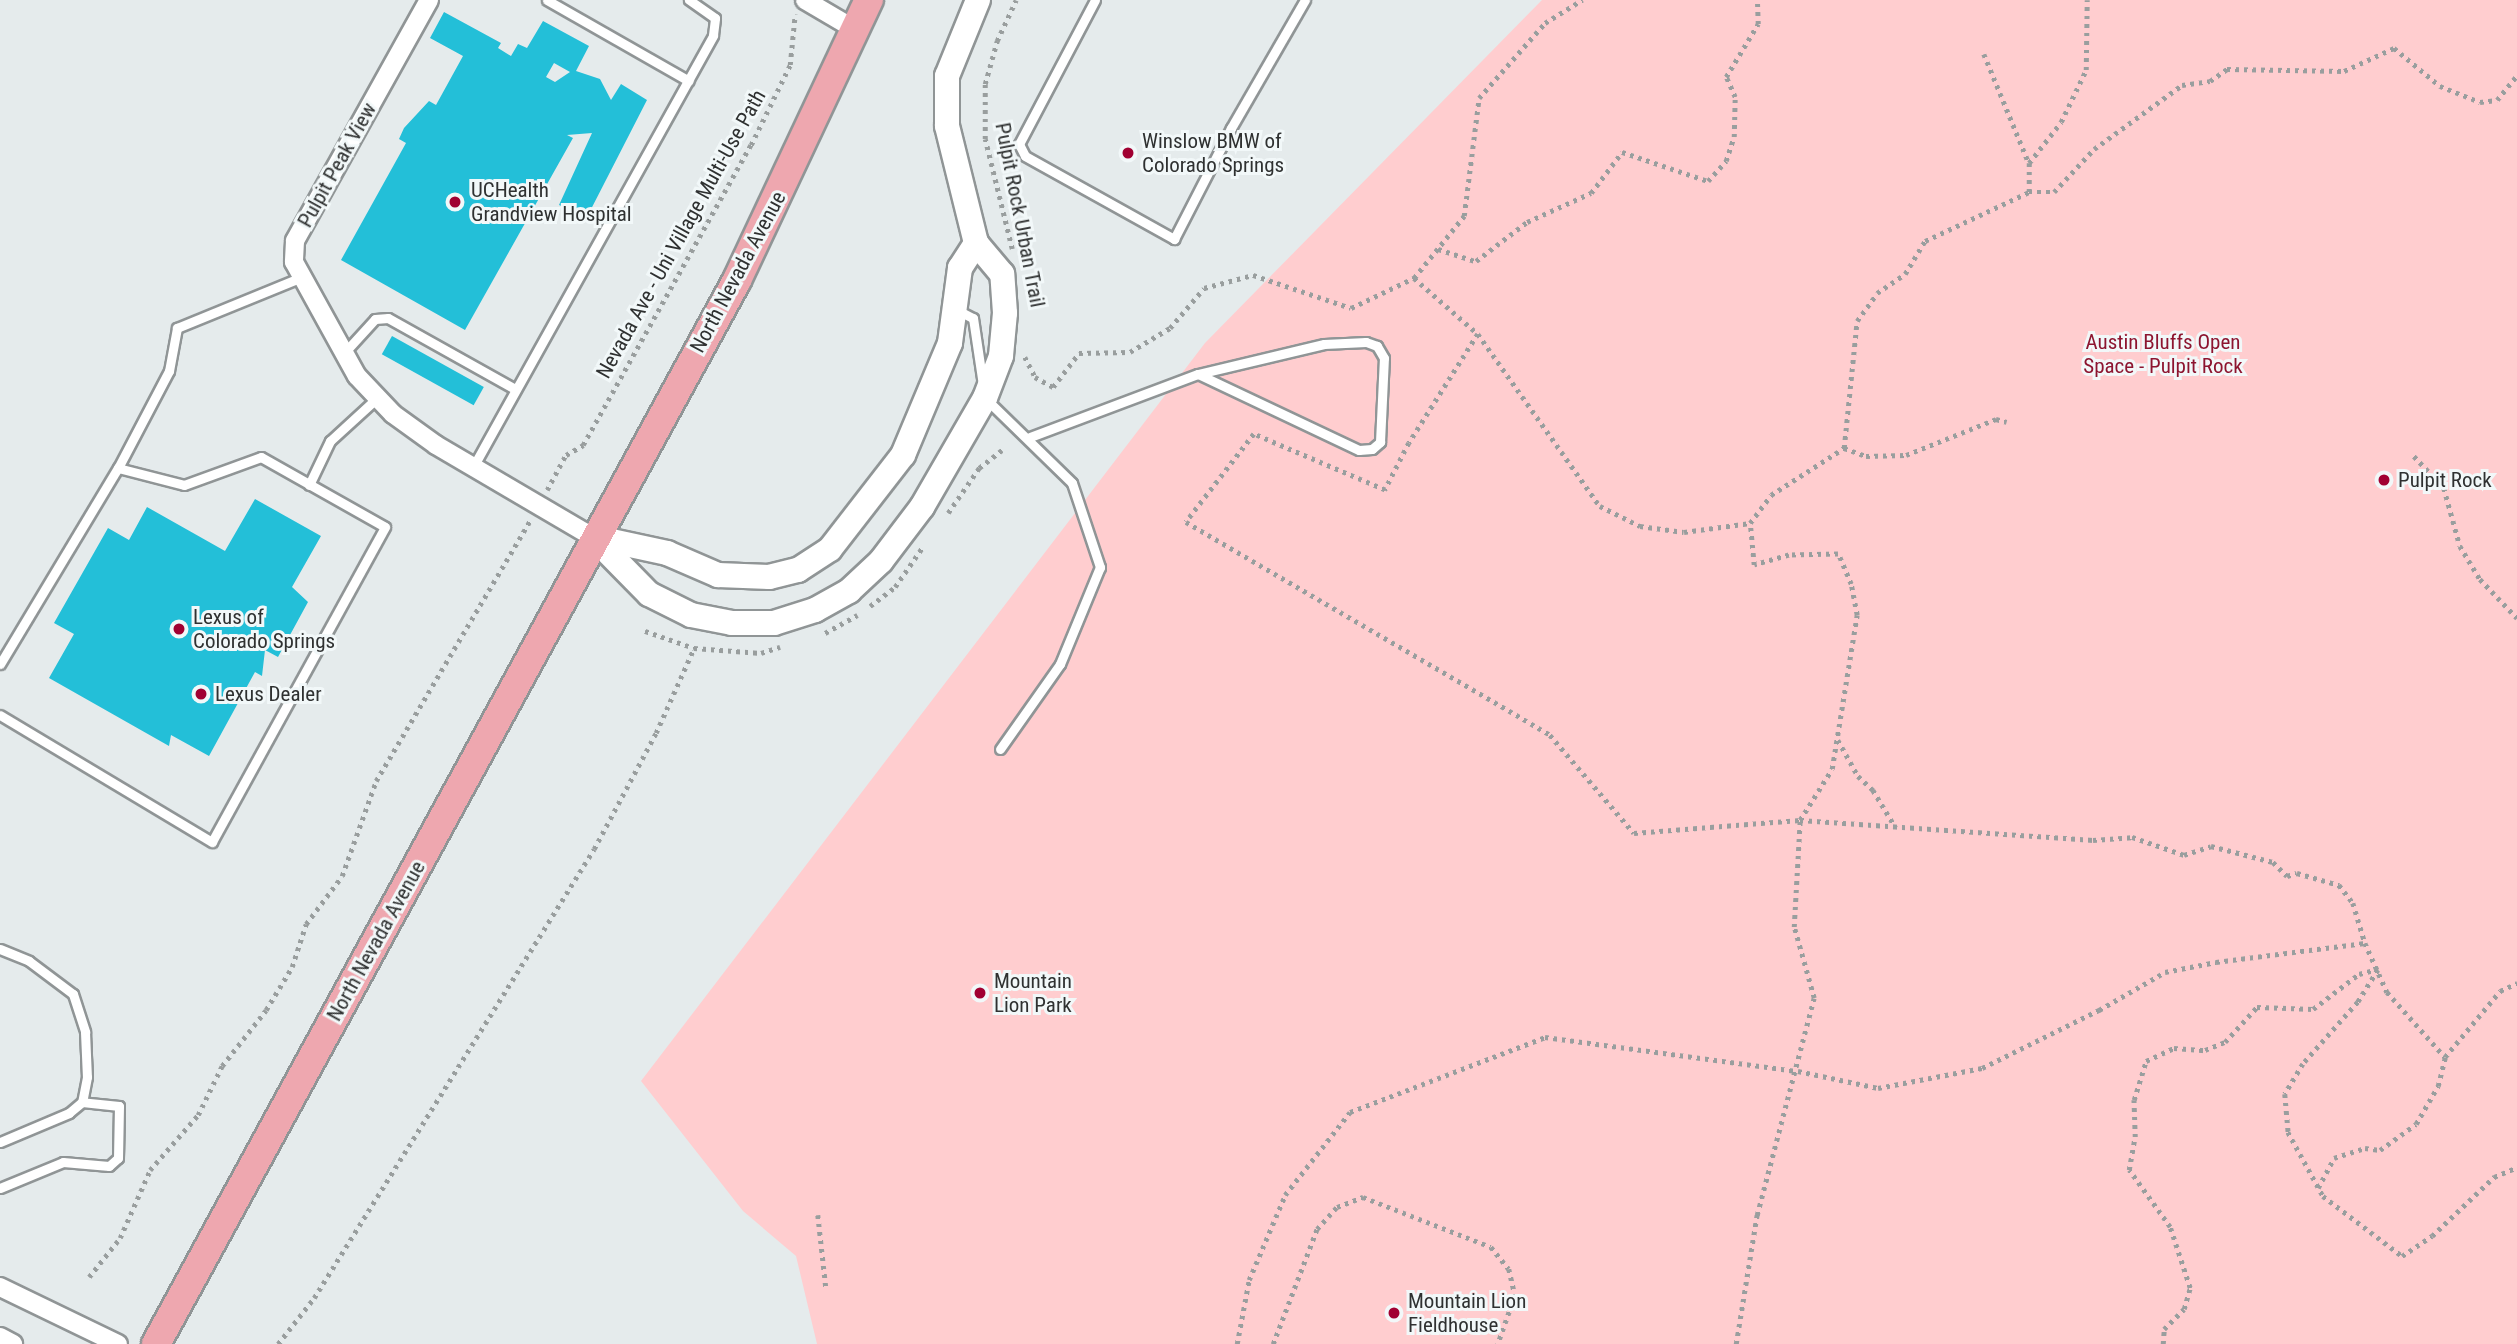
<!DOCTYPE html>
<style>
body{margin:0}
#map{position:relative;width:2517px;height:1344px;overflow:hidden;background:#e5ebec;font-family:"Roboto Condensed",sans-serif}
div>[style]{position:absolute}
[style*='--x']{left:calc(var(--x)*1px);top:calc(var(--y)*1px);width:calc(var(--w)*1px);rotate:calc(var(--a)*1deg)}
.green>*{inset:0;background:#ffcdcf}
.building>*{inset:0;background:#23bfd8;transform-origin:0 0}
.path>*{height:4.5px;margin-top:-2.25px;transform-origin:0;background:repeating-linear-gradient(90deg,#999e9e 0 3.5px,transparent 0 8.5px)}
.roads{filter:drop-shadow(2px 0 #909596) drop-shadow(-2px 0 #909596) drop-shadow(0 2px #909596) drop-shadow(0 -2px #909596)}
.service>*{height:9px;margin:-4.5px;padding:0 4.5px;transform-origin:4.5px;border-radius:4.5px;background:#fff}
.minor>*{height:18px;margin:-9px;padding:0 9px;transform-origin:9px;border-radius:9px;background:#fff}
.secondary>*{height:24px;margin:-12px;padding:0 12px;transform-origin:12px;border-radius:12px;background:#fff}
.primary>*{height:28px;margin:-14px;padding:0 14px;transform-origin:14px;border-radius:14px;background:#eea7af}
.dots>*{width:19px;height:19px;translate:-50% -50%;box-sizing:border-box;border:4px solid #f2f8f9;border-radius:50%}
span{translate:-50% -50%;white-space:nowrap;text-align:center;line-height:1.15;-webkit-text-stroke:6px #f2f8f9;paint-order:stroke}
.poi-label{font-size:21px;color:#2f3131}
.left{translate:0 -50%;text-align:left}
.street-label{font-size:21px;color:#2f3131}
.park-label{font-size:21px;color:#8d1530}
</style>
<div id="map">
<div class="green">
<div style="clip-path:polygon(1542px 0,2517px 0,2517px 1344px,817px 1344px,796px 1256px,743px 1211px,641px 1081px,1205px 343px)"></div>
</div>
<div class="building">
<div style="clip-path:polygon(evenodd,444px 12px,501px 43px,498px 48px,511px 56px,518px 44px,527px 48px,543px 21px,589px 46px,576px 71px,600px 79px,611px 100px,621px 84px,647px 100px,587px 217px,559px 205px,592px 133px,567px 135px,573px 138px,465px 330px,341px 260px,406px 143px,399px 139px,404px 128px,429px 101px,436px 105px,463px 56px,430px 38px,444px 12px,554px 63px,570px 72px,555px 82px,546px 77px,554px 63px)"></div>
<div style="left:392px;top:336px;width:105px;height:21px;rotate:29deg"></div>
<div style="clip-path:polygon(255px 499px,321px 536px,292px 587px,308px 602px,278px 657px,265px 650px,262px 676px,255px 672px,209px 756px,171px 735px,169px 746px,49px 678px,74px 634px,54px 623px,108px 528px,129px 540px,147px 507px,225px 551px)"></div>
</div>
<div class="path">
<div style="--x:1984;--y:54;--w:118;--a:67.6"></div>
<div style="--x:2029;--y:192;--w:29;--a:-90"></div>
<div style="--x:2029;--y:163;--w:52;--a:-52"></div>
<div style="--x:2061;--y:122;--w:58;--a:-64.3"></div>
<div style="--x:2086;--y:70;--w:70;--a:-89.2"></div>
<div style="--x:1012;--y:249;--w:113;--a:-103.8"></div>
<div style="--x:985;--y:139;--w:55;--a:-90"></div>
<div style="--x:985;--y:84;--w:45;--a:-74.4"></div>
<div style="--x:997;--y:41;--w:45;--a:-65.1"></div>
<div style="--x:1438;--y:249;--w:40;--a:18"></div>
<div style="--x:1476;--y:261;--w:64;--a:-37.4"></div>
<div style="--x:1527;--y:222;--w:70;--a:-24.4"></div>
<div style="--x:1591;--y:193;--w:51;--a:-52.9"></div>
<div style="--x:1622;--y:152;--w:91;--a:18.6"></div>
<div style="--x:1708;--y:181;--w:27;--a:-48"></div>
<div style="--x:1726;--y:161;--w:25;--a:-72"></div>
<div style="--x:1734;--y:137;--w:40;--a:-88.6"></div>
<div style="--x:1735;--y:97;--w:22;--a:-114"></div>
<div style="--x:1726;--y:77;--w:62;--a:-58.9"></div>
<div style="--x:1758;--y:24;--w:24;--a:-92"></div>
<div style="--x:1414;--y:278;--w:85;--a:41.2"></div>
<div style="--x:1478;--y:334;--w:211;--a:54.7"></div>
<div style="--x:1600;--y:506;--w:45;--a:26.6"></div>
<div style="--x:1640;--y:526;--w:44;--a:7.8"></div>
<div style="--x:1684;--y:532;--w:67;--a:-7.8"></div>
<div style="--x:1750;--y:523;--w:35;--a:-53"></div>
<div style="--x:1771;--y:495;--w:87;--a:-32.8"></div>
<div style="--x:1844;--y:448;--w:128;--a:-84.2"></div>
<div style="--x:1857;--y:321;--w:34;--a:-54"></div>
<div style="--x:1877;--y:293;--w:34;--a:-34"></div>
<div style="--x:1905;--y:274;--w:39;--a:-59"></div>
<div style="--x:1925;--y:241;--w:115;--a:-25.2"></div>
<div style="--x:2029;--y:192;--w:25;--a:0"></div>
<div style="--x:2054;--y:192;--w:59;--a:-47.1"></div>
<div style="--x:2094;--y:149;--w:109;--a:-36"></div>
<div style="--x:2182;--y:85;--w:28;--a:-8"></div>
<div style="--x:2210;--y:81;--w:21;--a:-35"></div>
<div style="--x:2227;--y:69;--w:117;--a:1"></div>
<div style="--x:2344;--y:71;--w:55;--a:-24.7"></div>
<div style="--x:2394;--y:48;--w:60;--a:39.6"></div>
<div style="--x:2440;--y:86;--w:43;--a:21.8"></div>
<div style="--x:2480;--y:102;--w:17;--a:-7"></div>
<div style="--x:2497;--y:100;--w:32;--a:-51"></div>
<div style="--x:1478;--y:334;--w:129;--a:122.3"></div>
<div style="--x:1409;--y:443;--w:53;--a:117.1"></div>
<div style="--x:1385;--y:490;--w:142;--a:-156.9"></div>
<div style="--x:1254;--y:434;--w:111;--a:127.7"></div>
<div style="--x:1186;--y:522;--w:422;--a:30.3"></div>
<div style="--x:1550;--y:735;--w:129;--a:49.4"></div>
<div style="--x:1634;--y:833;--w:167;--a:-4.5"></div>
<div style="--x:1800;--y:820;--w:294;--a:3.9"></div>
<div style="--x:2093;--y:840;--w:39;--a:-4"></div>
<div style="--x:2132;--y:837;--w:55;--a:19.1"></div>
<div style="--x:2184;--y:855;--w:28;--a:-18"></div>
<div style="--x:2211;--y:846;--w:64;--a:14.5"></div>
<div style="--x:2273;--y:862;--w:20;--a:45"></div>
<div style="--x:2287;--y:876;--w:10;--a:-17"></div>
<div style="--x:2297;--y:873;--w:44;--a:15.9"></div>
<div style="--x:2339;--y:885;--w:23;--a:52"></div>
<div style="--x:2353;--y:903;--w:42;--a:73.3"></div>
<div style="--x:1025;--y:357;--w:22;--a:63"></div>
<div style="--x:1035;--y:377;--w:21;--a:29"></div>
<div style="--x:1053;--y:387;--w:43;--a:-52.6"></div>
<div style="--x:1079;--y:353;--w:51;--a:-1.1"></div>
<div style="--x:1130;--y:352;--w:47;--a:-31"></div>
<div style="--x:1170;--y:328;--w:52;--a:-49.6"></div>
<div style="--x:1204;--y:288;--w:51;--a:-14.9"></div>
<div style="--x:1253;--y:275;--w:103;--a:18.6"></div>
<div style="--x:1351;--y:308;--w:70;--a:-25.5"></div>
<div style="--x:1414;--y:278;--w:80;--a:-51.1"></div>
<div style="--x:1464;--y:216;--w:119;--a:-82.8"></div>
<div style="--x:1479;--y:98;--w:100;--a:-48.7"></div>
<div style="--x:1545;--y:23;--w:44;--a:-31.9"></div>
<div style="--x:1844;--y:448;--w:23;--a:20"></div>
<div style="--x:1866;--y:456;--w:40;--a:-1.4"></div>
<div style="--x:1906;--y:455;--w:97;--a:-21.8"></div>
<div style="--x:1996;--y:419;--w:11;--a:15"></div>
<div style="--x:2414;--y:456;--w:44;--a:46.8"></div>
<div style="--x:2444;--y:488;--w:60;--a:74.6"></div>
<div style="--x:2460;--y:546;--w:39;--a:59"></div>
<div style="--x:2480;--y:579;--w:54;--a:46.5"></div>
<div style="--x:547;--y:490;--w:40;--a:-62"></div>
<div style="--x:566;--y:455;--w:20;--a:-30"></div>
<div style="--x:583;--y:445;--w:344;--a:-60.8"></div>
<div style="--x:751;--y:145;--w:89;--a:-64"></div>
<div style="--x:790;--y:65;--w:51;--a:-84.4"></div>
<div style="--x:948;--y:513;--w:55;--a:-55.4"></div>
<div style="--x:979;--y:468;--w:29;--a:-38"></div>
<div style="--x:870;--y:606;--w:31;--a:-37"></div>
<div style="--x:895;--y:587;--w:47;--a:-55.3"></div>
<div style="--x:645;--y:631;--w:52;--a:19.1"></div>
<div style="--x:694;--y:648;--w:67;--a:4.3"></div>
<div style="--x:761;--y:653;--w:20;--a:-18"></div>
<div style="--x:825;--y:633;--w:37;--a:-29"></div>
<div style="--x:1838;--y:740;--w:41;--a:60.9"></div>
<div style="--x:1858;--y:776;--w:21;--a:43"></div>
<div style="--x:1873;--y:790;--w:44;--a:58.8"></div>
<div style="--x:2378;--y:970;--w:38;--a:122"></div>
<div style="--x:2358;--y:1002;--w:83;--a:131.6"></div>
<div style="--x:2303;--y:1064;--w:35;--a:121"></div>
<div style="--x:2285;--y:1094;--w:38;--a:85"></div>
<div style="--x:2288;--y:1132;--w:73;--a:61.3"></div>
<div style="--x:2323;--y:1196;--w:99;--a:37.2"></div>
<div style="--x:2402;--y:1256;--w:36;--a:-34"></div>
<div style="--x:2432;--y:1236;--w:86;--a:-43.6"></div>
<div style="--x:2494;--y:1177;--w:25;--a:-23"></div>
<div style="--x:2318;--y:1188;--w:34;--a:-62"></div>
<div style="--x:2334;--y:1158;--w:33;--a:-18"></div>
<div style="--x:2365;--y:1148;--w:15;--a:8"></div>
<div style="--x:2380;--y:1150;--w:44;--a:-35.8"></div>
<div style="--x:2416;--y:1124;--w:44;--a:-59.9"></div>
<div style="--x:2438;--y:1086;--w:30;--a:-76"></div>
<div style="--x:818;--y:1215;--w:73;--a:83.7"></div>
<div style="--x:89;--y:1277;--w:50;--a:-51.5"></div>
<div style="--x:120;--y:1238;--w:74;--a:-66.2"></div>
<div style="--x:150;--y:1170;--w:73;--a:-48.9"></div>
<div style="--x:198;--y:1115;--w:55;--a:-63.9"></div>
<div style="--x:222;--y:1066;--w:71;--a:-51.8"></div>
<div style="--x:266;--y:1010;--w:50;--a:-58.8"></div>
<div style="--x:292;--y:967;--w:45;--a:-72"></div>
<div style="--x:306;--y:924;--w:60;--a:-53.1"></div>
<div style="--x:342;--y:876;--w:101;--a:-70.3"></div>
<div style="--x:376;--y:781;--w:304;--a:-59.4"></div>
<div style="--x:278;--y:1344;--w:58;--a:-52"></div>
<div style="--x:314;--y:1298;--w:529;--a:-58.05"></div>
<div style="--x:594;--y:849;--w:132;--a:-61.9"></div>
<div style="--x:656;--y:733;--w:93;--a:-65.9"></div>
<div style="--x:1237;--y:1344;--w:65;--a:-79.4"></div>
<div style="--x:1249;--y:1280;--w:92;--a:-67"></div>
<div style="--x:1285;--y:1195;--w:105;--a:-51.9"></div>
<div style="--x:1350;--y:1112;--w:209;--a:-21"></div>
<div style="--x:1545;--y:1037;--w:255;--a:7.7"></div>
<div style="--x:1798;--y:1071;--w:82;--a:12"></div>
<div style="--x:1878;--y:1088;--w:106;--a:-10.9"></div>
<div style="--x:1982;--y:1068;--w:131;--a:-26.4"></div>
<div style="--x:2099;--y:1010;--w:76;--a:-29.9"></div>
<div style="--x:2165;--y:972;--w:52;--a:-11.1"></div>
<div style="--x:2216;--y:962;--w:150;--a:-7.3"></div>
<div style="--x:2365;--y:943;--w:54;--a:65.8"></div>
<div style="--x:2387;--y:992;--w:87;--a:48.3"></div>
<div style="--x:2445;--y:1057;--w:86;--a:-50.2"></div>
<div style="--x:2500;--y:991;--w:19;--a:-25"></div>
<div style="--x:1273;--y:1344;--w:123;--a:-69.1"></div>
<div style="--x:1317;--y:1229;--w:30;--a:-48"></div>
<div style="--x:1337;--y:1207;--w:28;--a:-21"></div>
<div style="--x:1363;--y:1197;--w:137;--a:21.3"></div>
<div style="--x:1491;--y:1247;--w:28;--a:51"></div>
<div style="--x:1509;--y:1269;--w:28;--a:77"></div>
<div style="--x:1515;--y:1296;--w:51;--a:109.5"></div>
<div style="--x:1736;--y:1344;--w:131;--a:-80.8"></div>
<div style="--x:1757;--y:1215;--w:224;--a:-75.3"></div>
<div style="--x:1814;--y:998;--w:74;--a:-105.7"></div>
<div style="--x:1794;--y:927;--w:107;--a:-86.8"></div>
<div style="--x:1800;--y:820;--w:60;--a:-57.9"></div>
<div style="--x:1832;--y:769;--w:156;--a:-80.8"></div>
<div style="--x:1857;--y:615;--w:32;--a:-101"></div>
<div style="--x:1851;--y:584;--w:33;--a:-113"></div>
<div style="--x:1838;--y:554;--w:49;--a:178.8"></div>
<div style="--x:1789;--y:555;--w:36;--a:164"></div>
<div style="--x:1754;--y:565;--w:42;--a:-95.4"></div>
<div style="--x:2163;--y:1344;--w:15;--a:-86"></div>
<div style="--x:2164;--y:1329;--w:28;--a:-45"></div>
<div style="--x:2184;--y:1309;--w:22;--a:-74"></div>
<div style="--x:2190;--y:1288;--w:64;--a:-108.2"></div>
<div style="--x:2170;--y:1227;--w:70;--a:-125.7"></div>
<div style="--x:2129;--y:1170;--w:34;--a:-80"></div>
<div style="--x:2135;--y:1137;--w:37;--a:-92"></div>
<div style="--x:2134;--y:1100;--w:41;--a:-72.9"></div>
<div style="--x:2146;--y:1061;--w:31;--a:-25"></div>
<div style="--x:2174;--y:1048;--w:31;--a:4"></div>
<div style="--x:2205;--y:1050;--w:22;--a:-22"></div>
<div style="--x:2225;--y:1042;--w:47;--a:-47.6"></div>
<div style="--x:2257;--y:1007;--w:56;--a:2"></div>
<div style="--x:2313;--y:1009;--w:58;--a:-37.3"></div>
<div style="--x:2359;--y:974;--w:20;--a:-15"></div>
</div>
<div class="roads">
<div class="service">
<div style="--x:547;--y:0;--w:163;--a:29.7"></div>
<div style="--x:1095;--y:0;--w:163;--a:117.8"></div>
<div style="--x:1019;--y:144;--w:13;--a:63"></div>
<div style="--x:1025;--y:156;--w:171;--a:29.1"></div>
<div style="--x:1174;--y:239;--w:125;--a:-62.8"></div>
<div style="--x:1231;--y:128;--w:148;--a:-60"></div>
<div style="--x:957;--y:310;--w:18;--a:27"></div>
<div style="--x:973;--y:318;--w:68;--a:81.5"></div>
<div style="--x:344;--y:353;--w:46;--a:-47.6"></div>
<div style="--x:375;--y:319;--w:13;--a:-4"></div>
<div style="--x:388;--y:318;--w:145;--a:29.2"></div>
<div style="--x:986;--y:399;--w:120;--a:44.3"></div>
<div style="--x:1072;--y:483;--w:89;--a:71.6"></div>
<div style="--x:1100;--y:567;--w:105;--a:112.4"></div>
<div style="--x:1060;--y:664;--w:104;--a:125.2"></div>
<div style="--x:1030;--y:437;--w:179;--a:-20.6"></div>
<div style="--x:1198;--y:374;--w:178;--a:25.3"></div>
<div style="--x:1359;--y:450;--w:13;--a:-4"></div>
<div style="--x:1372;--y:449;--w:11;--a:-41"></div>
<div style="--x:1380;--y:442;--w:84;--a:-87.3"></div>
<div style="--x:1384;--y:358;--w:14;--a:-120"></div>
<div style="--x:1377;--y:346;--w:12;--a:-160"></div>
<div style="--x:1366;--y:342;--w:42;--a:177.3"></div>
<div style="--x:1324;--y:344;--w:130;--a:166.6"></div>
<div style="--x:473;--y:467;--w:494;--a:-60.9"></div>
<div style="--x:713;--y:35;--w:17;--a:-83"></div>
<div style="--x:715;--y:18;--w:32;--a:-145"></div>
<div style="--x:118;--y:468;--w:110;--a:-62.3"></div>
<div style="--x:169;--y:371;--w:44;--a:-79.5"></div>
<div style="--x:177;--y:328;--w:135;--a:-22.2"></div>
<div style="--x:309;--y:485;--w:49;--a:-64.5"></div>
<div style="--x:330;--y:441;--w:62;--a:-42.4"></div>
<div style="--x:0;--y:664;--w:229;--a:-59"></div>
<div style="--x:118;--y:468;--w:68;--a:14.4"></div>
<div style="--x:184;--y:485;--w:82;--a:-20"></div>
<div style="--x:261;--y:457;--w:142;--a:29.4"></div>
<div style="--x:385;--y:527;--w:359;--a:118.8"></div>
<div style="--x:212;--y:842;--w:247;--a:-149.1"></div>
<div style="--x:0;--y:949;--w:31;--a:22"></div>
<div style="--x:29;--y:961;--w:55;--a:36.9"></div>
<div style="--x:73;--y:994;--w:40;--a:72"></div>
<div style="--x:85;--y:1032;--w:45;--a:87.5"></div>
<div style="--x:87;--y:1077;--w:25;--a:101"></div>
<div style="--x:82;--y:1102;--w:17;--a:140"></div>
<div style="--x:69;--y:1113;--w:75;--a:157.2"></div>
<div style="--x:0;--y:1188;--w:68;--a:-22.4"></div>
<div style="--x:63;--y:1162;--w:46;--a:5"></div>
<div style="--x:109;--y:1166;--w:12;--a:-42"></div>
<div style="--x:118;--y:1158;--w:52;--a:-88.9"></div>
<div style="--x:119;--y:1106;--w:37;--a:-174"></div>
</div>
<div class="minor">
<div style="--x:429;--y:0;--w:276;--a:119.1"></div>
<div style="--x:295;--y:241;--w:21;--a:93"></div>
<div style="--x:294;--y:262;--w:130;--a:61.1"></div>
<div style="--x:357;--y:376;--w:52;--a:46.5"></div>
<div style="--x:393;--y:414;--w:53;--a:35.8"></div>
<div style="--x:436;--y:445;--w:182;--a:30.4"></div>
<div style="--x:805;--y:0;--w:59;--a:30.5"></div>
<div style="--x:0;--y:1287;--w:131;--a:25.8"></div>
<div style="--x:0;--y:1337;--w:15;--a:28"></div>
</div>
<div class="secondary">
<div style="--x:593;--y:537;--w:80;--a:45.5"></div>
<div style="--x:649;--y:594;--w:47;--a:26.6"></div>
<div style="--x:691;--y:615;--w:42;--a:11"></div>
<div style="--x:732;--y:623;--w:42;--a:0"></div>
<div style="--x:774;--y:623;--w:43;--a:-17.6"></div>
<div style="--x:815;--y:610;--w:39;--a:-29"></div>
<div style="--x:849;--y:591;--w:44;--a:-43.2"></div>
<div style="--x:881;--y:561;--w:68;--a:-52.8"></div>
<div style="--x:922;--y:507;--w:126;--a:-60"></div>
<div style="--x:985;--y:398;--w:45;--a:-69.1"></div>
<div style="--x:1001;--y:356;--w:43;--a:-84.7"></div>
<div style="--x:1005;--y:313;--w:39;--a:-94"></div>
<div style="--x:1002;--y:274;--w:40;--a:-130"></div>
<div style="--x:976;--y:243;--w:121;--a:-103.9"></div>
<div style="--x:947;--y:126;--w:50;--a:-90"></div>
<div style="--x:947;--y:76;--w:82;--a:-67.8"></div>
<div style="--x:593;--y:537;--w:76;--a:12.2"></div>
<div style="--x:667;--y:553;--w:56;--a:23.3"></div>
<div style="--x:718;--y:575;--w:51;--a:2.2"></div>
<div style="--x:769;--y:577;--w:30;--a:-14"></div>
<div style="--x:798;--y:570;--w:38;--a:-33"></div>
<div style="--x:830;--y:549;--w:119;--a:-52.2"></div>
<div style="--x:903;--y:455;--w:121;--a:-67.2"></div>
<div style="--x:950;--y:343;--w:76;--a:-82.4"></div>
<div style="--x:960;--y:268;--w:30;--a:-57"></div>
</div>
<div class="primary">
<div style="--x:156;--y:1344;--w:1212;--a:-61.36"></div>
<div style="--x:737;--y:280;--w:310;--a:-64.8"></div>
</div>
</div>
<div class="dots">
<div style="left:1128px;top:153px;background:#a10032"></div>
<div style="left:455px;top:202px;background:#a10032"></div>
<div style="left:2384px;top:480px;background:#a10032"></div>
<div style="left:179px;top:629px;background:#a10032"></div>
<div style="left:201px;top:694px;background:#a10032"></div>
<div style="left:980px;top:993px;background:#a10032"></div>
<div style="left:1394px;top:1313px;background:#a10032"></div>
</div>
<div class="poi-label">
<span class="left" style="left:1142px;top:153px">Winslow BMW of<br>Colorado Springs</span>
<span class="left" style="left:471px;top:202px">UCHealth<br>Grandview Hospital</span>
<span class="left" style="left:2398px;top:480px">Pulpit Rock</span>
<span class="left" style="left:193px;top:629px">Lexus of<br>Colorado Springs</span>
<span class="left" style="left:215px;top:694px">Lexus Dealer</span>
<span class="left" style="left:994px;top:993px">Mountain<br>Lion Park</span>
<span class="left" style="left:1408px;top:1313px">Mountain Lion<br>Fieldhouse</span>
</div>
<div class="street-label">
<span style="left:337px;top:165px;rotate:-61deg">Pulpit Peak View</span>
<span style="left:1020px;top:215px;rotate:79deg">Pulpit Rock Urban Trail</span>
<span style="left:681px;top:234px;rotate:-61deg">Nevada Ave - Uni Village Multi-Use Path</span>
<span style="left:738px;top:272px;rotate:-62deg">North Nevada Avenue</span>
<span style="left:376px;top:941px;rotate:-61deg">North Nevada Avenue</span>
</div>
<div class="park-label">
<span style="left:2163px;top:354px">Austin Bluffs Open<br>Space - Pulpit Rock</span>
</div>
</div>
